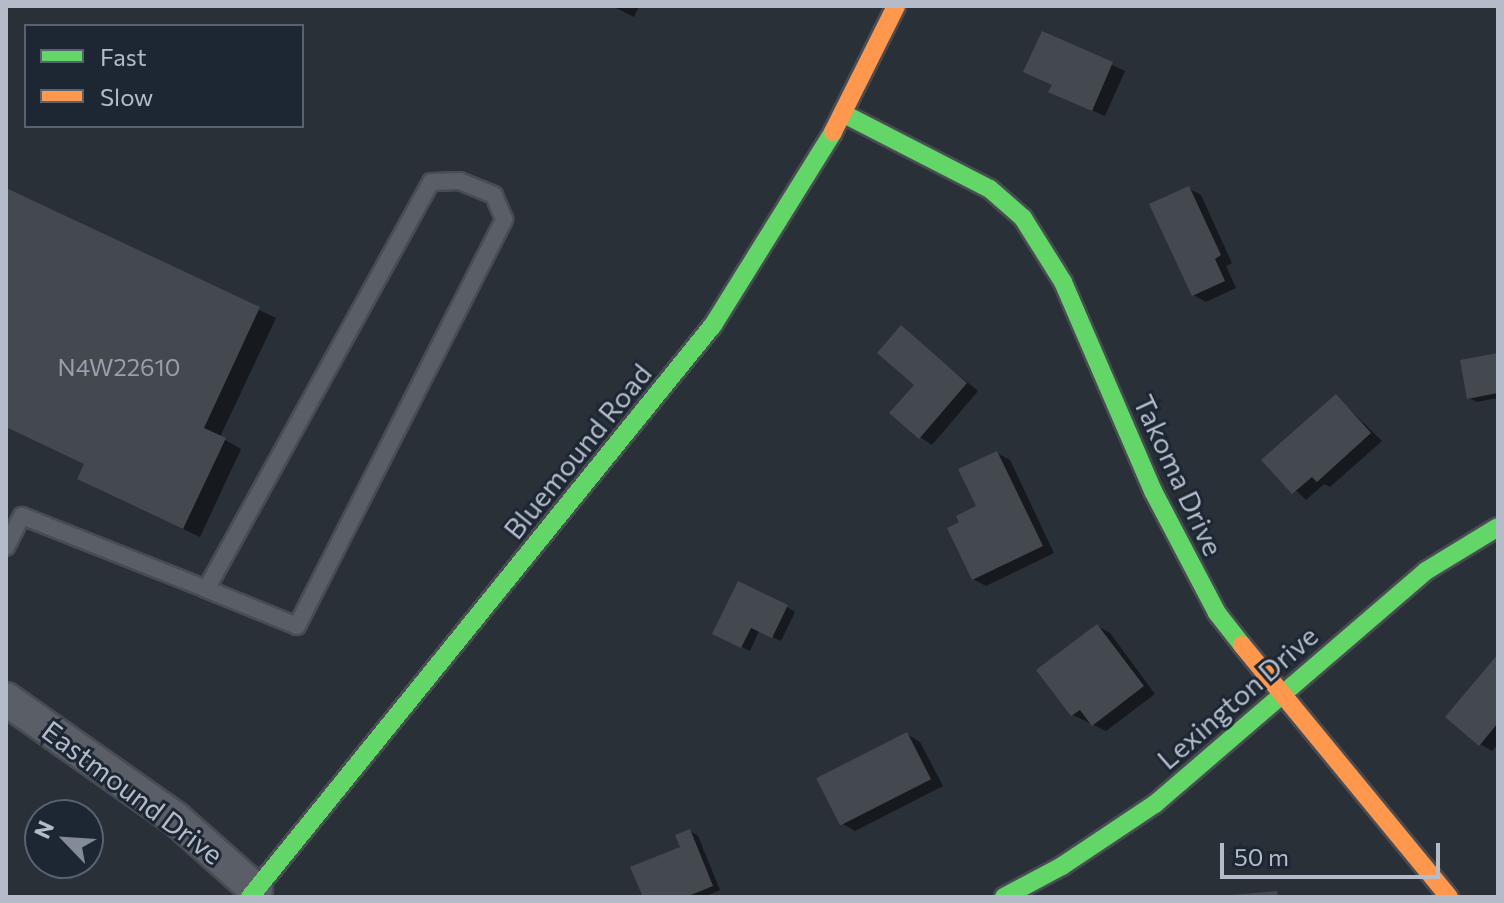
<!DOCTYPE html>
<style>
body{margin:0}
#map{position:relative;width:1504px;height:903px;overflow:hidden;background:#2a3038;font-family:Commissioner,sans-serif}
div>[style]{position:absolute}
[style*='--x']{left:calc(var(--x)*1px);top:calc(var(--y)*1px);width:calc(var(--w)*1px);rotate:calc(var(--a)*1deg)}
.shadow>*{inset:0;background:#0007}
.building>*{inset:0;background:#444950;transform-origin:0 0}
.roads{filter:drop-shadow(2px 0 #484c53) drop-shadow(-2px 0 #484c53) drop-shadow(0 2px #484c53) drop-shadow(0 -2px #484c53)}
.lane>*{height:16px;margin:-8px;padding:0 8px;transform-origin:8px;border-radius:8px;background:#5a5e66}
.street>*{height:32px;margin:-16px;padding:0 16px;transform-origin:16px;border-radius:16px;background:#5a5e66}
.fast>*{height:18px;margin:-9px;padding:0 9px;transform-origin:9px;border-radius:9px;background:#63d668}
.slow>*{height:18px;margin:-9px;padding:0 9px;transform-origin:9px;border-radius:9px;background:#ff974d}
span{translate:-50% -50%;white-space:nowrap;text-align:center;line-height:1.15;-webkit-text-stroke:6px #1d2633;paint-order:stroke}
.number-label{font-size:24px;color:#989fab}
.number-label span{-webkit-text-stroke-width:0}
.street-label{font-size:28px;color:#b4bcc9}
.frame{position:absolute;inset:0;border:8px solid #b4bcc9;pointer-events:none}
.legend{position:absolute;left:24px;top:24px;width:280px;height:104px;box-sizing:border-box;background:#1d2633;border:2px solid #59626f;margin:0;padding:10px 14px;list-style:none;font-size:24px;color:#b4bcc9}
.legend li{display:flex;align-items:center;gap:16px;height:40px}
.legend b{width:40px;border:2px solid #59626f}
.north{position:absolute;left:24px;top:799px;width:80px;height:80px;box-sizing:border-box;background:#1d2633;border:2px solid #59626f;border-radius:50%;rotate:295deg;font-size:22px;font-weight:700;line-height:32px;text-align:center;color:#b4bcc9}
.north::after{content:'';display:block;margin:auto;width:28px;height:36px;background:#848b96;clip-path:polygon(50% 0,100% 100%,50% 72%,0 100%)}
.scale{position:absolute;left:1220px;top:843px;width:220px;height:36px;box-sizing:border-box;border:4px solid #b4bcc9;border-top:0;padding-left:10px;font-size:24px;line-height:28px;white-space:nowrap;color:#b4bcc9;-webkit-text-stroke:6px #1d2633;paint-order:stroke}
</style>
<div id="map">
<div class="shadow">
<div style="clip-path:polygon(612px 6px,639px 6px,634px 17px)"></div>
<div style="clip-path:polygon(1043px 33px,1125px 71px,1105px 116px,1063px 98px)"></div>
<div style="clip-path:polygon(1188px 188px,1201px 195px,1232px 263px,1226px 266px,1236px 288px,1206px 302px,1193px 295px)"></div>
<div style="clip-path:polygon(6px 190px,276px 318px,220px 437px,241px 449px,200px 537px,96px 488px,86px 464px,6px 426px)"></div>
<div style="clip-path:polygon(901px 328px,978px 391px,932px 445px,920px 437px,917px 384px)"></div>
<div style="clip-path:polygon(1498px 355px,1498px 398px,1477px 402px,1469px 398px)"></div>
<div style="clip-path:polygon(1336px 396px,1382px 441px,1330px 487px,1324px 484px,1306px 500px,1264px 460px)"></div>
<div style="clip-path:polygon(997px 453px,1010px 460px,1054px 553px,986px 586px,973px 579px,961px 523px,979px 507px)"></div>
<div style="clip-path:polygon(787px 607px,795px 612px,781px 641px,759px 631px,750px 651px,723px 637px)"></div>
<div style="clip-path:polygon(1097px 626px,1110px 633px,1155px 694px,1106px 731px,1073px 715px)"></div>
<div style="clip-path:polygon(1498px 657px,1498px 744px,1492px 751px,1480px 744px)"></div>
<div style="clip-path:polygon(907px 734px,920px 742px,943px 786px,855px 831px,843px 824px)"></div>
<div style="clip-path:polygon(690px 831px,698px 836px,720px 890px,704px 897px,645px 897px)"></div>
</div>
<div class="building">
<div style="clip-path:polygon(1042px 31px,1113px 62px,1092px 111px,1048px 92px,1052px 85px,1023px 72px)"></div>
<div style="clip-path:polygon(1189px 186px,1221px 255px,1215px 259px,1225px 281px,1192px 296px,1149px 204px)"></div>
<div style="clip-path:polygon(6px 188px,260px 307px,204px 428px,226px 438px,183px 529px,77px 479px,84px 464px,6px 427px)"></div>
<div style="clip-path:polygon(901px 325px,967px 383px,919px 439px,889px 413px,914px 385px,877px 353px)"></div>
<div style="clip-path:polygon(1498px 353px,1498px 393px,1467px 399px,1460px 360px)"></div>
<div style="clip-path:polygon(1336px 394px,1371px 433px,1317px 482px,1312px 477px,1292px 494px,1261px 460px)"></div>
<div style="clip-path:polygon(997px 451px,1043px 546px,972px 580px,947px 528px,959px 522px,956px 516px,976px 506px,958px 469px)"></div>
<div style="clip-path:polygon(738px 581px,788px 605px,772px 638px,751px 628px,741px 648px,712px 634px)"></div>
<div style="clip-path:polygon(1097px 624px,1144px 686px,1092px 726px,1080px 710px,1071px 716px,1036px 670px)"></div>
<div style="clip-path:polygon(1498px 654px,1498px 723px,1479px 746px,1445px 717px)"></div>
<div style="left:907px;top:732px;width:53px;height:102px;rotate:63deg"></div>
<div style="clip-path:polygon(690px 829px,713px 886px,686px 897px,643px 897px,630px 867px,680px 847px,675px 835px)"></div>
<div style="clip-path:polygon(1277px 891px,1278px 897px,1233px 897px,1233px 895px)"></div>
</div>
<div class="roads">
<div class="lane">
<div style="--x:6;--y:547;--w:35;--a:-63"></div>
<div style="--x:22;--y:516;--w:198;--a:21.6"></div>
<div style="--x:206;--y:589;--w:98;--a:22.1"></div>
<div style="--x:297;--y:626;--w:457;--a:-63"></div>
<div style="--x:504;--y:219;--w:26;--a:-113"></div>
<div style="--x:494;--y:195;--w:37;--a:-158"></div>
<div style="--x:460;--y:181;--w:29;--a:178"></div>
<div style="--x:431;--y:182;--w:465;--a:118.9"></div>
</div>
<div class="street">
<div style="--x:6;--y:699;--w:208;--a:35.2"></div>
<div style="--x:176;--y:819;--w:107;--a:41.6"></div>
</div>
<div class="fast">
<div style="--x:844;--y:114;--w:164;--a:27.2"></div>
<div style="--x:990;--y:189;--w:44;--a:41.3"></div>
<div style="--x:1023;--y:218;--w:75;--a:58"></div>
<div style="--x:1063;--y:282;--w:228;--a:66.7"></div>
<div style="--x:1153;--y:491;--w:138;--a:62.3"></div>
<div style="--x:1217;--y:613;--w:41;--a:52"></div>
<div style="--x:250;--y:897;--w:736;--a:-51.01"></div>
<div style="--x:713;--y:325;--w:227;--a:-58.1"></div>
<div style="--x:1004;--y:897;--w:66;--a:-28.1"></div>
<div style="--x:1062;--y:866;--w:112;--a:-33.7"></div>
<div style="--x:1155;--y:804;--w:357;--a:-40.7"></div>
<div style="--x:1426;--y:571;--w:84;--a:-31.4"></div>
</div>
<div class="slow">
<div style="--x:833;--y:132;--w:141;--a:-63.4"></div>
<div style="--x:1242;--y:645;--w:326;--a:50.6"></div>
</div>
</div>
<div class="number-label">
<span style="left:119px;top:367px">N4W22610</span>
</div>
<div class="street-label">
<span style="left:577px;top:451px;rotate:-51deg">Bluemound Road</span>
<span style="left:1179px;top:475px;rotate:65deg">Takoma Drive</span>
<span style="left:1237px;top:697px;rotate:-41deg">Lexington Drive</span>
<span style="left:133px;top:792px;rotate:37deg">Eastmound Drive</span>
</div>
<div class="frame"></div>
<ul class="legend">
<li><b style="height:10px;background:#63d668"></b>Fast</li>
<li><b style="height:10px;background:#ff974d"></b>Slow</li>
</ul>
<div class="north">N</div>
<div class="scale">50 m</div>
</div>
